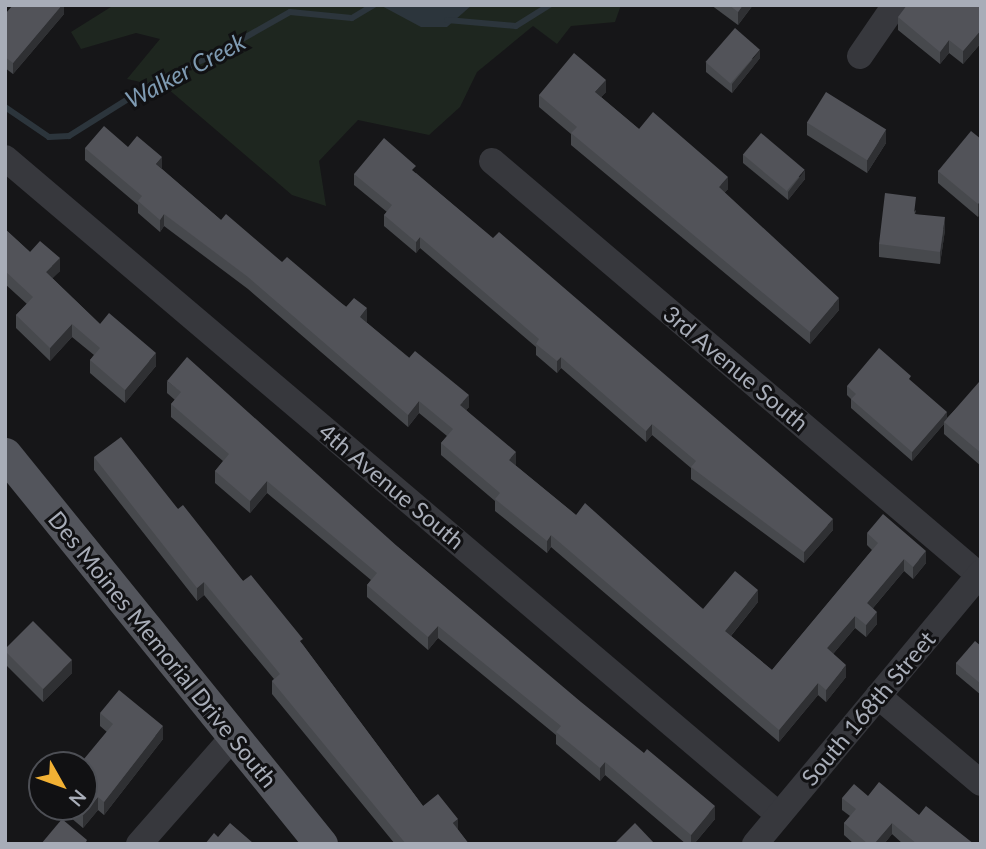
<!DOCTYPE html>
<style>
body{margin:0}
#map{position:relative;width:986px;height:849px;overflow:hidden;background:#161618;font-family:Lato,sans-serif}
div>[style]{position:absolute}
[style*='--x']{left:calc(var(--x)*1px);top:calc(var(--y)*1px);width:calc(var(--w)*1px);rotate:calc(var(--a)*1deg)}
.green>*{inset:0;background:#1e261f}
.water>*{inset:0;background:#2c353c}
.stream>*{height:6px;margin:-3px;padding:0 3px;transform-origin:3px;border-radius:3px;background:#2c353c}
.minor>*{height:26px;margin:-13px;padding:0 13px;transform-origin:13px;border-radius:13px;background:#37383d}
.major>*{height:33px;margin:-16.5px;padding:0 16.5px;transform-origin:16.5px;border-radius:16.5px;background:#53555c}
.wall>*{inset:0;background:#47494d}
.shaded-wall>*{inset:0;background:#2f3033}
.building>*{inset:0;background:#525359;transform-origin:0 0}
span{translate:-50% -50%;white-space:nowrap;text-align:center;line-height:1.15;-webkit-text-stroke:6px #111113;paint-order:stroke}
.street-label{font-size:23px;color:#a8adb8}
.water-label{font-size:24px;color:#7f9bb3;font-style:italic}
.frame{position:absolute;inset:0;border:7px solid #a8adb8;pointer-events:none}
.north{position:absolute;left:28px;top:751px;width:70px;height:70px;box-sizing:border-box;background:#111113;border:2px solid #4d4f55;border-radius:50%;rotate:130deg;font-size:19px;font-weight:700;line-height:28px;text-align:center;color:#a8adb8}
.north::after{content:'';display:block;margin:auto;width:24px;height:32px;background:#f2b134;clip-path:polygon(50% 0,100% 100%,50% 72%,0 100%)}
</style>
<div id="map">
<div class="green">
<div style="clip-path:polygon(114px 5px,621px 5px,615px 22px,571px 26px,557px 44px,533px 26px,477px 72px,460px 107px,429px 135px,358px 120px,319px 161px,326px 206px,292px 195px,167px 88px,127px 79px,160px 39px,136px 33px,81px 49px,71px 32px)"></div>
</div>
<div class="water">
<div style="clip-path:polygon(380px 5px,472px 5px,447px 27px,421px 27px)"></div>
</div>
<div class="stream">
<div style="--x:447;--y:20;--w:69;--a:5"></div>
<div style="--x:516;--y:26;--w:40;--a:-32"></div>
<div style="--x:5;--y:107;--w:53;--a:34.3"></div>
<div style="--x:49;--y:137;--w:20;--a:-3"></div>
<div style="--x:69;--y:136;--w:107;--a:-32.1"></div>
<div style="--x:160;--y:79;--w:59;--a:-24"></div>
<div style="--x:214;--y:55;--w:87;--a:-29.5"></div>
<div style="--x:290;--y:12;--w:62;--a:5.5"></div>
<div style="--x:352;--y:18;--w:26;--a:-31"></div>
</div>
<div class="minor">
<div style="--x:860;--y:56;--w:62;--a:-55.5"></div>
<div style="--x:5;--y:158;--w:1015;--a:40.33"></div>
<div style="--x:492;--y:161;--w:639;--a:40.37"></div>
<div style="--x:878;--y:696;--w:135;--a:40.2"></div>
<div style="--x:139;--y:844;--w:144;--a:-48.7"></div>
<div style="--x:755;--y:844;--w:353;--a:-50.2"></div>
</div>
<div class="major">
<div style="--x:5;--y:454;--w:502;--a:50.98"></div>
</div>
<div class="wall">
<div style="clip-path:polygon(64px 5px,64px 14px,13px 74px,5px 68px,5px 14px)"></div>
<div style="clip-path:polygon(711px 5px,753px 5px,738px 25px)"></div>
<div style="clip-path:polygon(981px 5px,981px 43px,963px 64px,949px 53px,940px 64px,898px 30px,898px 17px)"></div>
<div style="clip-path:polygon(760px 58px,732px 93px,706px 72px,706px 63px)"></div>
<div style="clip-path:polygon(606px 92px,601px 97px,639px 129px,728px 189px,724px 193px,839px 310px,810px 344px,571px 145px,571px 134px,539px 107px,539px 95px)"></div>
<div style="clip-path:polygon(807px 122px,886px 143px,867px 173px,807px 135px)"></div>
<div style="clip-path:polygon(981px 139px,978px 217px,938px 183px,938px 171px)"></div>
<div style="clip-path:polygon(128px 147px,162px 169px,221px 220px,367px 321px,366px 322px,469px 407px,466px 410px,516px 464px,515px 465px,576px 515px,703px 609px,758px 602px,731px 636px,772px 670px,872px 550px,867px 545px,867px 533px,926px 563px,913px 579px,904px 571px,873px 608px,877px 624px,866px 637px,855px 628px,833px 654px,846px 677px,826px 702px,818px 695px,779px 742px,551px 547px,547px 553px,495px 511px,495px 501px,441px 455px,441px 443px,447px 436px,419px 413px,408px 427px,248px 289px,164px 226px,160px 232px,138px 213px,138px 205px,85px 160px,85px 148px)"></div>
<div style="clip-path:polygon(743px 154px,805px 179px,788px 200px,743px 163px)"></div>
<div style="clip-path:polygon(416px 173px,833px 530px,804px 563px,691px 479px,691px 468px,652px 435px,646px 442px,561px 368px,557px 373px,536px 355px,536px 347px,420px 248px,416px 253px,384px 226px,384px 215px,387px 212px,354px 185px,354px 174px)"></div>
<div style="clip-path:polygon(916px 210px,915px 214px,945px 230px,940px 264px,879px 257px,879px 244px)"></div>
<div style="clip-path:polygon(5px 229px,30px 252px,60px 271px,52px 278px,100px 324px,156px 366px,125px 403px,90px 373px,90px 360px,94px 355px,72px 337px,50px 361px,16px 328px,16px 315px,27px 304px,5px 284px)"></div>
<div style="clip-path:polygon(167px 381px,398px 547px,715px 819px,694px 844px,686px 844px,605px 775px,600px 781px,556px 744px,556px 735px,438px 638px,428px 650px,367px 597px,367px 585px,371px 580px,267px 493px,250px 513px,215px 483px,215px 471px,223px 461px,171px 417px,171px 404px,175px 400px,167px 393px)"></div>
<div style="clip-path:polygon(911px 382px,947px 418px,981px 383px,981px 466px,944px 434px,944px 424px,912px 461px,851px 408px,851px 399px,847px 395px,847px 386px)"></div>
<div style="clip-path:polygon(94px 457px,178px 509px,243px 581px,303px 645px,423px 806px,458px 830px,469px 844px,395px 844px,272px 694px,272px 681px,274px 679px,204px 595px,197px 601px,94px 470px)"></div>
<div style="clip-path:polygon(981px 646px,981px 695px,956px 674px,956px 663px)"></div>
<div style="clip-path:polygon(5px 649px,72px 673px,43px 702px,5px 664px)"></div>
<div style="clip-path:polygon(100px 713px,163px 739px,104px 815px,98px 810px,83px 828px,58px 807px,84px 807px,107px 732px,100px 726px)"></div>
<div style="clip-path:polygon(868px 796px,919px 815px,974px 844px,903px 844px,892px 834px,884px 844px,854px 844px,844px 835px,844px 823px,850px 816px,842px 810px,842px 798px)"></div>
</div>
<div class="shaded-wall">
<div style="clip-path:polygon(62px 5px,64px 5px,64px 14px,13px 74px,13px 63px)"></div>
<div style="clip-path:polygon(743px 5px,753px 5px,738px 25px,738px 12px)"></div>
<div style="clip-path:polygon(981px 30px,981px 43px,963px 64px,963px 51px)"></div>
<div style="clip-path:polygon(949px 40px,949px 53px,940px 64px,940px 52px)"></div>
<div style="clip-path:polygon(760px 50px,760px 58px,732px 93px,732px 84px)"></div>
<div style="clip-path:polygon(606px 80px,606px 92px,595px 104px,595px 92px)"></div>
<div style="clip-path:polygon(886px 130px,886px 143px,867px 173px,867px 160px)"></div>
<div style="clip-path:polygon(162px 157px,162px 169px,156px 164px)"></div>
<div style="clip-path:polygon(805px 170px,805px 179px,788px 200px,788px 192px)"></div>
<div style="clip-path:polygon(728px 177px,728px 189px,719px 199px,719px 187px)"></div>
<div style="clip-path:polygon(981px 201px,981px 214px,978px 217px,978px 204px)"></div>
<div style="clip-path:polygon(164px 214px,164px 226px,160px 232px,160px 220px)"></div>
<div style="clip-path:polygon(945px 217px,945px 230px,940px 264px,940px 252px)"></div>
<div style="clip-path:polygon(420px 237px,420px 248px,416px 253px,416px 242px)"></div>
<div style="clip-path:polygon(60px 258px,60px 271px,46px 285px,46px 272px)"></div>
<div style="clip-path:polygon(839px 298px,839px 310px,810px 344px,810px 332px)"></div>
<div style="clip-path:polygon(367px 308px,367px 321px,360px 329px,360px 317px)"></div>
<div style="clip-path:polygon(72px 324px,72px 337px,50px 361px,50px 348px)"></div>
<div style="clip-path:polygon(156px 353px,156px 366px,125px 403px,125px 390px)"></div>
<div style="clip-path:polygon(561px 357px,561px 368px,557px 373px,557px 361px)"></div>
<div style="clip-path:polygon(469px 395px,469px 407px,460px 417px,460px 405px)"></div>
<div style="clip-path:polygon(419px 401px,419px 413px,408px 427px,408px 415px)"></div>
<div style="clip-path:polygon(947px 412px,947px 421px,944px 422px,944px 424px,912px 461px,912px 452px)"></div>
<div style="clip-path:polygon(652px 424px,652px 435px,646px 442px,646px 431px)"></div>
<div style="clip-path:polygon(516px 452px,516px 464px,509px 472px,509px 460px)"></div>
<div style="clip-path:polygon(267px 481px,267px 493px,250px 513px,250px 501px)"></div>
<div style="clip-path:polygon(833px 519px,833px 530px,804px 563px,804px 552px)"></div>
<div style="clip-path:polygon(551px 535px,551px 547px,547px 553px,547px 541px)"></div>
<div style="clip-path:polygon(926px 551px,926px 563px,913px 579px,913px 567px)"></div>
<div style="clip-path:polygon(904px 559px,904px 571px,867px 615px,867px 603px)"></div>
<div style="clip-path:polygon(204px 582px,204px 595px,197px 601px,197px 588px)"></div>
<div style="clip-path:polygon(758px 590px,758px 602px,725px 643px,725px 631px)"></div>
<div style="clip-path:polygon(877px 612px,877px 624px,866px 637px,866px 625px)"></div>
<div style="clip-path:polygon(855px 616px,855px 628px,827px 661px,827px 648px)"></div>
<div style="clip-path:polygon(438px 626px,438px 638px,428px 650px,428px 637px)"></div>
<div style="clip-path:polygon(72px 660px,72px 673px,43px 702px,43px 689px)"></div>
<div style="clip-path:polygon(846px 665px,846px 677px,826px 702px,826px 690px)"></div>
<div style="clip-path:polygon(818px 683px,818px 695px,779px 742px,779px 730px)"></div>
<div style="clip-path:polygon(163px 726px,163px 739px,104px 815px,104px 802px)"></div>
<div style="clip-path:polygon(605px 762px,605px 775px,600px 781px,600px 768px)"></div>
<div style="clip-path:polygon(98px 797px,98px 810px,83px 828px,83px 815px)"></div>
<div style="clip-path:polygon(715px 806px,715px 819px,694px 844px,691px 844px,691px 835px)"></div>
<div style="clip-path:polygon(458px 819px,458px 832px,453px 823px)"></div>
<div style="clip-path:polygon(892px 823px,892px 834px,884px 844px,874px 844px)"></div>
</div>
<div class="building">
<div style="clip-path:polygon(13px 5px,62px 5px,13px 63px,5px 57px,5px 14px)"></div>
<div style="clip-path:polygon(729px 5px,743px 5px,738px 12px)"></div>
<div style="clip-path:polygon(907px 5px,981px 5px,981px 30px,963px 51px,949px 40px,940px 52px,898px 17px)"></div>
<div style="left:735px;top:28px;width:33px;height:45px;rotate:41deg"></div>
<div style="clip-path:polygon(574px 53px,606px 80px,595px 92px,639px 129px,653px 112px,728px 177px,719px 187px,839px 298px,810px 332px,571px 133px,577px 127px,539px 95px)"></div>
<div style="left:826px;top:92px;width:71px;height:36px;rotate:32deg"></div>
<div style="clip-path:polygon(104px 126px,128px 147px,137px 136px,162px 157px,156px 164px,221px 220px,226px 214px,282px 262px,287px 257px,346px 307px,354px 298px,367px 308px,360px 317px,409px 358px,415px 351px,469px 395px,460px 405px,516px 452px,509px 460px,576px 515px,585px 503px,703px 609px,735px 571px,758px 590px,725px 631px,772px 670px,878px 543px,867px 533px,883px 514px,926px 551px,913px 567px,904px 559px,867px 603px,877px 612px,866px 625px,855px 616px,827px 648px,846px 665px,826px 690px,818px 683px,779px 730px,551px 535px,547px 541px,495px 499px,500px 493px,441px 443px,453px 429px,419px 401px,408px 415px,248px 277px,164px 214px,160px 220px,138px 201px,142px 196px,85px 148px)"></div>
<div style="clip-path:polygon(971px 131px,981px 139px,981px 201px,978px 204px,938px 171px)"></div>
<div style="left:761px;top:133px;width:57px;height:28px;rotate:40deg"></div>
<div style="clip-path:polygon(384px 138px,416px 166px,412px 170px,493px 238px,499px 232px,833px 519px,804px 552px,691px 467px,696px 461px,652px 424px,646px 431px,561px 357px,557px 361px,536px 344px,539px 339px,420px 237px,416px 242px,384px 215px,392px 205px,354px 174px)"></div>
<div style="clip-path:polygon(885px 193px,916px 197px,914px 214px,945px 217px,940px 252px,879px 244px)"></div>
<div style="clip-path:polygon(5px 229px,30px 252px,40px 241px,60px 258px,46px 272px,100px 324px,109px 313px,156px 353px,125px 390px,90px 360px,100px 348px,72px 324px,50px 348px,16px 315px,33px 297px,5px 271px)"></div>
<div style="clip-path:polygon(879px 348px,911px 376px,909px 379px,947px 412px,912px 452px,851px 399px,856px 394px,847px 386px)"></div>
<div style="clip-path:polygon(187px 357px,398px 547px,581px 702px,644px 753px,647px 749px,715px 806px,691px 835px,605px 762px,600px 768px,556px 732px,561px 726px,438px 626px,428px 637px,367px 585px,377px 573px,267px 481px,250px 501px,215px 471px,229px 454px,171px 404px,181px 392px,167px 381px)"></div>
<div style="clip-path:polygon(979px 382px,981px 383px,981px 453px,944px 422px)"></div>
<div style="clip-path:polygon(121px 437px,178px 509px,183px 505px,243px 581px,251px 575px,303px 639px,300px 641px,423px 806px,438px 794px,458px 819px,453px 823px,469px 844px,406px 844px,272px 681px,280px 674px,204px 582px,197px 588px,94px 457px)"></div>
<div style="clip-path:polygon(33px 621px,72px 660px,43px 689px,5px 651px,5px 649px)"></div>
<div style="clip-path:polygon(975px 641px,981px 646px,981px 684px,956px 663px)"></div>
<div style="clip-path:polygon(119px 690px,163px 726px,104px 802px,98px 797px,83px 815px,73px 807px,84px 807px,84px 765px,79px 765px,113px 724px,100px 713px)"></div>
<div style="clip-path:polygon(879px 782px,919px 815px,926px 806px,974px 844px,917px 844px,892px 823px,874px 844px,868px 844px,844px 823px,856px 809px,842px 798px,854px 784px,868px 796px)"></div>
<div style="clip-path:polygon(62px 819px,87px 840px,85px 844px,41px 844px)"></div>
<div style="clip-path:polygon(230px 823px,253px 843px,252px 844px,205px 844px,214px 833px,218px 837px)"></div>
<div style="clip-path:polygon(635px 823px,655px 844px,614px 844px)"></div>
</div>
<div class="street-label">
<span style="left:736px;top:368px;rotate:40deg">3rd Avenue South</span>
<span style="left:392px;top:486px;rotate:40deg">4th Avenue South</span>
<span style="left:163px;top:649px;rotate:51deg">Des Moines Memorial Drive South</span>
<span style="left:868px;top:708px;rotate:-50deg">South 168th Street</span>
</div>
<div class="water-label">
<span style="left:185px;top:70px;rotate:-28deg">Walker Creek</span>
</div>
<div class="frame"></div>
<div class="north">N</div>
</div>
